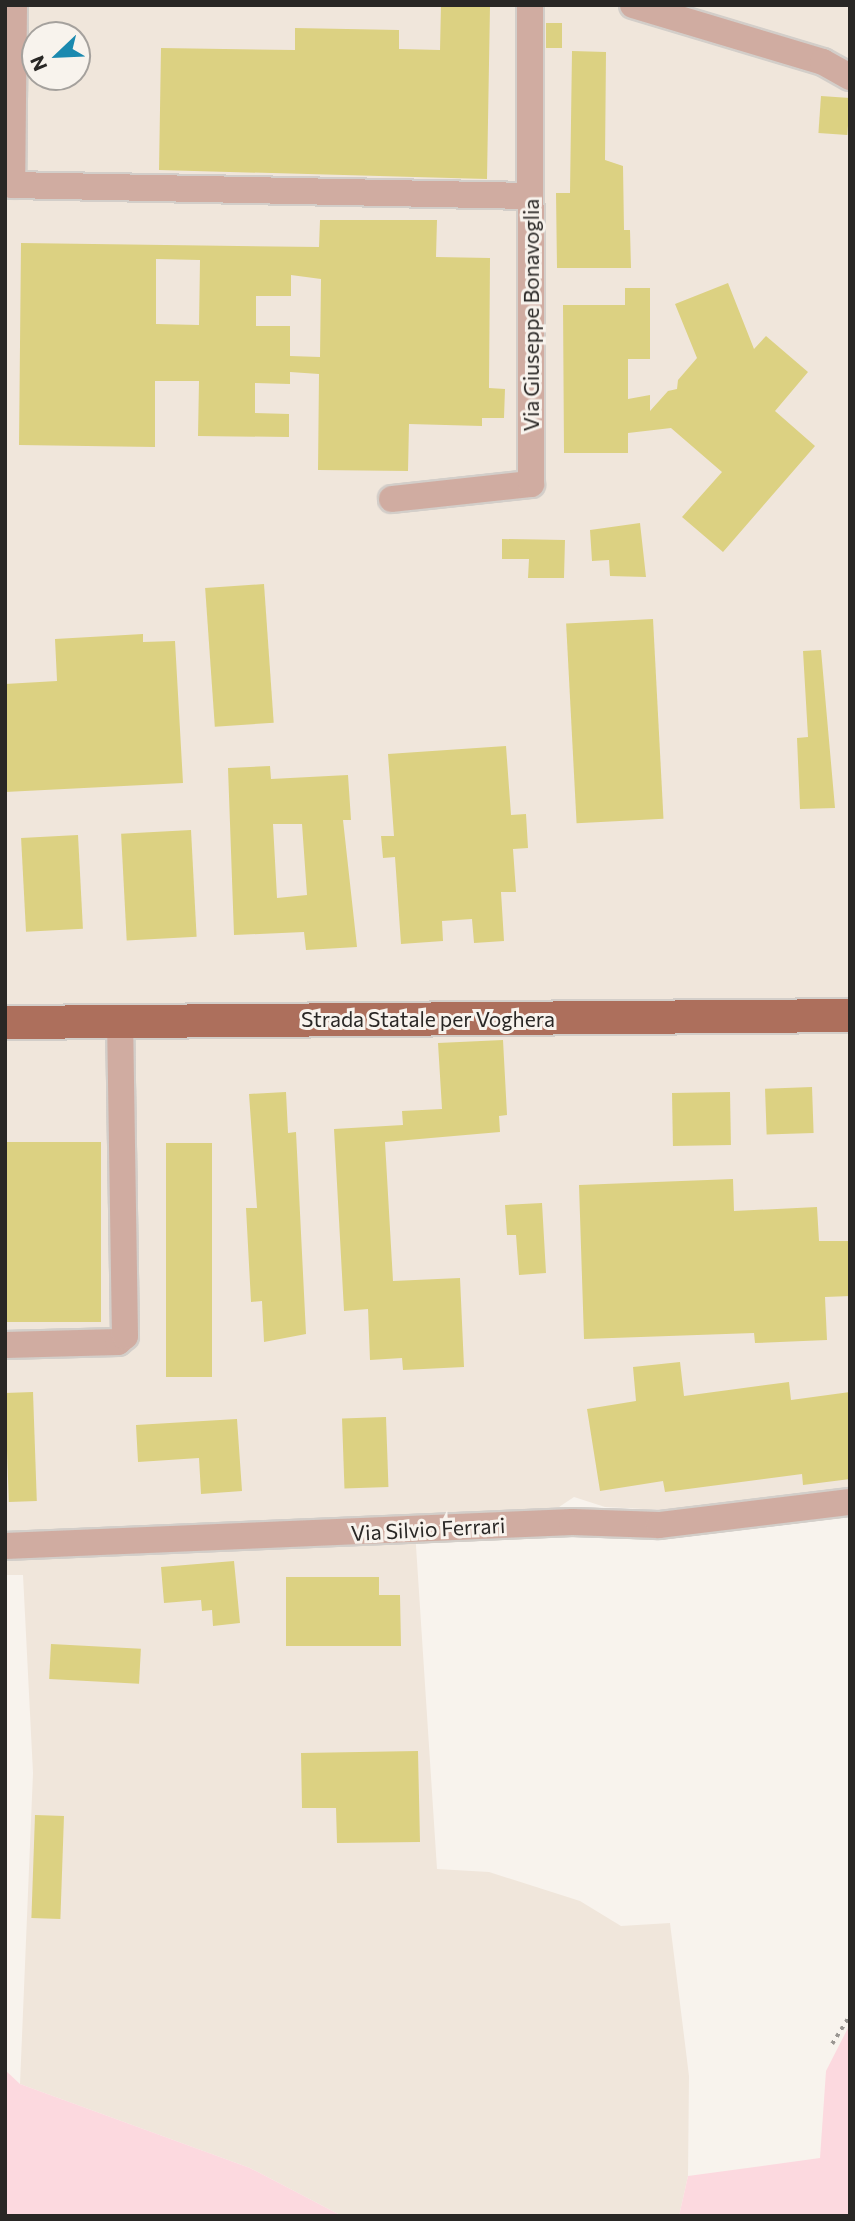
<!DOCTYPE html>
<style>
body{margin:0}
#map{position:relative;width:855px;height:2221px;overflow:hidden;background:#f8f3ed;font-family:Commissioner,sans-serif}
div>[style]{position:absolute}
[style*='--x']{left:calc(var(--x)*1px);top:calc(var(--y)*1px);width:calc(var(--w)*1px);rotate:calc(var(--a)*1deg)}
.built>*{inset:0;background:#f0e6db}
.green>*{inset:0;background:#fcd9df}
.building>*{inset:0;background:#dcd182;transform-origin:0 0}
.path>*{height:3.5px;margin-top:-1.75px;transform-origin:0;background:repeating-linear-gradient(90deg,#9a9692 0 3.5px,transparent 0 8.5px)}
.roads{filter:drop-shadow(2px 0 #d3cec9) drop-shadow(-2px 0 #d3cec9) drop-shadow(0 2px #d3cec9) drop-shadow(0 -2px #d3cec9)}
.minor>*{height:26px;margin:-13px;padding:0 13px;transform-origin:13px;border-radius:13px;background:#d0aca1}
.major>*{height:33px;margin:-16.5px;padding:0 16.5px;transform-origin:16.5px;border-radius:16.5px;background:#ad6f5c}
span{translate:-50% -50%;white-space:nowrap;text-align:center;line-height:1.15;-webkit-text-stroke:6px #f8f3ed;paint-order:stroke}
.street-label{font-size:21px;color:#292725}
.frame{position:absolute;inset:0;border:7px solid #292725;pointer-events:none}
.north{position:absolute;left:21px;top:21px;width:70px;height:70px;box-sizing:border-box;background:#f8f3ed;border:2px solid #a5a19d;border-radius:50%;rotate:247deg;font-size:19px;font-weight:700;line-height:28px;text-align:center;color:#292725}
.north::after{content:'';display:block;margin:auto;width:24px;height:32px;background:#1b89af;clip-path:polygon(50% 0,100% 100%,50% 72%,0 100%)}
</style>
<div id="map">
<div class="built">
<div style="clip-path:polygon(evenodd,5px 5px,850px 5px,850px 1494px,683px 1511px,605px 1507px,574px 1497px,559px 1507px,507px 1514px,414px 1515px,437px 1869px,489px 1872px,580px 1901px,621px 1926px,670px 1923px,689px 2076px,688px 2176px,679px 2216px,342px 2216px,250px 2168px,20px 2084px,33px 1773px,23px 1575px,5px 1575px,5px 5px,35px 35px,77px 35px,77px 77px,35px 77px,35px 35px)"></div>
</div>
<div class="green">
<div style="clip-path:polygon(850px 2024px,850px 2216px,679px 2216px,688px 2176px,820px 2158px,826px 2071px)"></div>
<div style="clip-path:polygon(5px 2070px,20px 2084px,250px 2168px,342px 2216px,5px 2216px)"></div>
</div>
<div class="building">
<div style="clip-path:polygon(441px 5px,490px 6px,487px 179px,159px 170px,161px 48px,295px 50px,295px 28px,399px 30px,399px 49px,440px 50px)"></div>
<div style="left:546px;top:23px;width:16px;height:25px"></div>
<div style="clip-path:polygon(572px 51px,606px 52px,605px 160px,623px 166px,624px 230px,630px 230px,631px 268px,557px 268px,556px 193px,570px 193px)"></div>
<div style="left:821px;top:96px;width:29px;height:37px;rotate:4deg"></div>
<div style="clip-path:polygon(evenodd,320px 220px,437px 220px,436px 257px,490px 258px,489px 388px,505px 389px,504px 418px,482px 418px,482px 426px,409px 424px,408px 471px,318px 470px,319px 374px,290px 372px,290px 384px,255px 383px,255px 413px,289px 414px,289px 437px,198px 436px,199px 381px,155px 381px,155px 447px,19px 445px,21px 243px,319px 247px,320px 220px,156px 259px,200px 260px,199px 325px,156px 324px,156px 259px,320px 220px,291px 275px,321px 279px,320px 357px,290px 356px,290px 326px,256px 326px,256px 296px,291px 296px,291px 275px)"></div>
<div style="clip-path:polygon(728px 283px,754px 349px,766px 336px,808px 372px,775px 411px,815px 446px,723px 552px,682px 517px,722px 472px,671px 428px,628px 433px,628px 453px,564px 453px,563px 305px,625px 305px,625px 288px,650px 288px,650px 359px,628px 359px,628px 399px,650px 395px,650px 411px,668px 391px,677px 389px,678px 380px,697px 358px,675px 304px)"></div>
<div style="clip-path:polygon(640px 523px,646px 577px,610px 576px,609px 560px,592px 561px,590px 530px)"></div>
<div style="clip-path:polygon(502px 539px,565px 540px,564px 578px,528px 578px,529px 559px,502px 559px)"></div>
<div style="left:264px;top:584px;width:139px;height:59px;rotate:86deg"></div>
<div style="left:653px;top:619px;width:200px;height:87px;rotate:87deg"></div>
<div style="clip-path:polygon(143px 634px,143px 642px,175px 641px,183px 783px,5px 792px,5px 684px,57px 681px,55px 639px)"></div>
<div style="clip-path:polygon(821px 650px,835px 808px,800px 809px,797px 738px,808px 737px,803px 651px)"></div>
<div style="clip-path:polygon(506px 746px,511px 815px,526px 814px,528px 848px,513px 849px,516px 892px,501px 892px,504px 941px,474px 943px,472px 919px,442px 921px,443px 941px,401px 944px,395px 857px,383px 858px,381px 836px,394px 836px,388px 754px)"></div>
<div style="clip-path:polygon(evenodd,270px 766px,271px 779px,348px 775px,351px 820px,343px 820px,357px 947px,306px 950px,304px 932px,234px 935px,228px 768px,270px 766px,273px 824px,302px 824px,307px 895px,277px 898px,273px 824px)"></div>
<div style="left:191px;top:830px;width:107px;height:70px;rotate:87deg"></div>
<div style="left:78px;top:835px;width:94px;height:57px;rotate:87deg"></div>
<div style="clip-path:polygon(503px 1040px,507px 1115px,499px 1116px,500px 1132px,385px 1142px,393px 1281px,460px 1278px,464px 1367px,403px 1370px,402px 1358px,370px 1360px,368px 1309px,344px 1311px,334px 1129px,403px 1125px,402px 1111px,442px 1109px,438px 1043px)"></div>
<div style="left:812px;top:1087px;width:46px;height:47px;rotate:88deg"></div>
<div style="clip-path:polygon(286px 1092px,288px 1133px,296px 1132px,306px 1334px,264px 1342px,262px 1301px,251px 1302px,246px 1208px,257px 1208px,249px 1094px)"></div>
<div style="left:730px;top:1092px;width:53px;height:58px;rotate:89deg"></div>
<div style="left:5px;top:1142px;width:96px;height:180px"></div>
<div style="left:166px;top:1143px;width:46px;height:234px"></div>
<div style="clip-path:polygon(733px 1179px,734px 1211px,817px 1207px,819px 1241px,850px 1241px,850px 1296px,825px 1297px,827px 1340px,755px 1343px,754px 1333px,584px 1339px,579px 1185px)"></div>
<div style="clip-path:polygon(542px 1203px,546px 1273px,519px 1275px,516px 1235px,507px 1235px,505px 1205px)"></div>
<div style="clip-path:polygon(680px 1362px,684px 1396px,789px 1382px,791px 1400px,850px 1392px,850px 1479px,803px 1485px,802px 1474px,665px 1492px,663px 1481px,600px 1491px,587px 1409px,636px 1401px,633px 1367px)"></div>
<div style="left:33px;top:1392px;width:109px;height:28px;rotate:88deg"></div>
<div style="left:386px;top:1417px;width:70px;height:44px;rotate:88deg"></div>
<div style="clip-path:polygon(237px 1419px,242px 1491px,201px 1494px,199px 1458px,138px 1462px,136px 1425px)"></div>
<div style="clip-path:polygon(234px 1561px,240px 1623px,213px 1626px,212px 1610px,202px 1611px,201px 1600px,164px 1603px,161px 1567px)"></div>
<div style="clip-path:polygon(286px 1577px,379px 1577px,379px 1595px,400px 1595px,401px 1646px,286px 1646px)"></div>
<div style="left:51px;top:1644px;width:90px;height:35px;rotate:3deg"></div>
<div style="clip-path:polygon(418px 1751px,420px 1842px,337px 1843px,336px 1808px,302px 1808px,301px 1753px)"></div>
<div style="left:35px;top:1815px;width:29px;height:103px;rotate:2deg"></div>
</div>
<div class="path">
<div style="--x:832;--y:2044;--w:34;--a:-58"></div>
</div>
<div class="roads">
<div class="minor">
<div style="--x:14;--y:5;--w:180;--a:90.6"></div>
<div style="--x:12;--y:185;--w:518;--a:1.22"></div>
<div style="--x:633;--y:5;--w:198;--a:16.7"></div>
<div style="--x:823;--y:62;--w:31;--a:29"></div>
<div style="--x:392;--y:499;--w:140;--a:-6.2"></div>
<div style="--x:531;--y:484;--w:479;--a:-90.1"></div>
<div style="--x:5;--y:1345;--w:113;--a:-1.5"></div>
<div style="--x:118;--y:1342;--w:9;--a:-41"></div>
<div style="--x:125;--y:1336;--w:315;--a:-90.9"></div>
<div style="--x:5;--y:1546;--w:568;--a:-2.42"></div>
<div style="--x:572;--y:1522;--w:87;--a:2"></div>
<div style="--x:659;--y:1525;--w:192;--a:-6.9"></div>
</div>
<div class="major">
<div style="--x:5;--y:1022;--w:845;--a:-0.47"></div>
</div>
</div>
<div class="street-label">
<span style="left:531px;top:315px;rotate:-90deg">Via Giuseppe Bonavoglia</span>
<span style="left:428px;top:1019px">Strada Statale per Voghera</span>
<span style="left:428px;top:1529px;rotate:-3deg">Via Silvio Ferrari</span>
</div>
<div class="frame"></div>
<div class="north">N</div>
</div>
